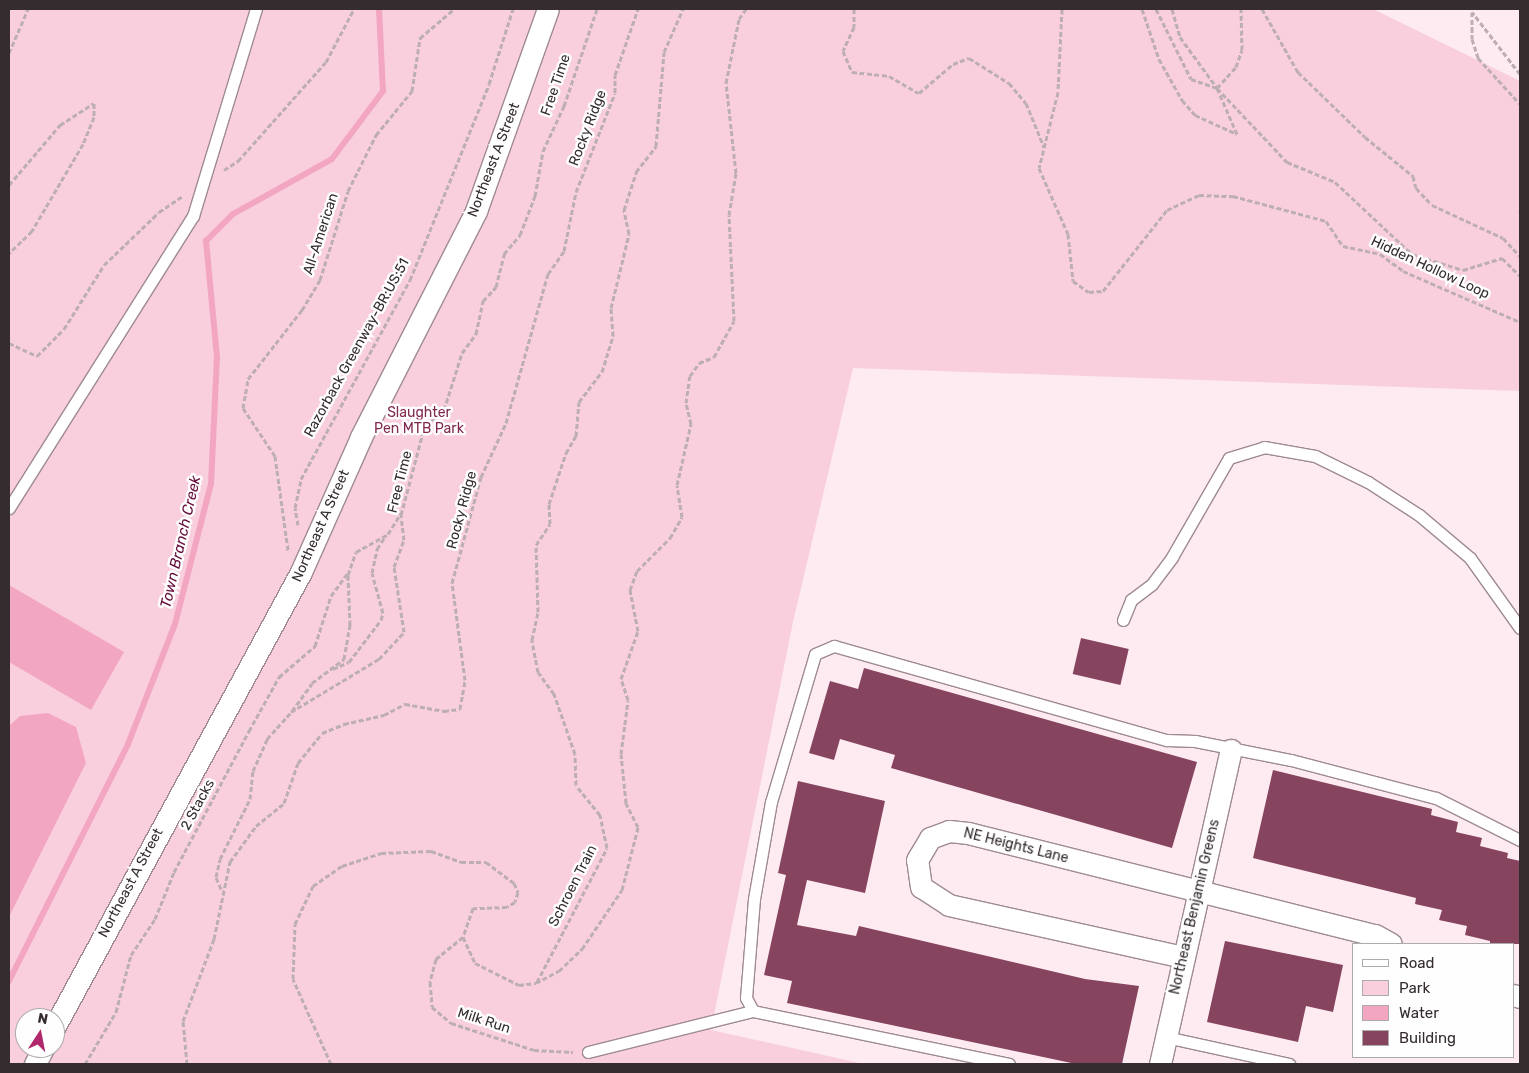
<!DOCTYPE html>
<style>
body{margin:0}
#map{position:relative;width:1529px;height:1073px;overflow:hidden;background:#fdebf1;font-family:Rubik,sans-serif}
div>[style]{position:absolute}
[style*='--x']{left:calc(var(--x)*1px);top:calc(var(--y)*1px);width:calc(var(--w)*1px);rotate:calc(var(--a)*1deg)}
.green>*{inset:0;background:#f9cfdd}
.water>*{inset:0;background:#f3a6c2}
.stream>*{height:6px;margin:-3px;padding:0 3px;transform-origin:3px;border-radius:3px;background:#f3a6c2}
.building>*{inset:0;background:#87445f;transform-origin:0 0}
.path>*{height:3px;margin-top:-1.5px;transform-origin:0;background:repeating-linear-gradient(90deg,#bdaeb3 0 5px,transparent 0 7.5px)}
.roads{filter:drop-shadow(1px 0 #9e8a90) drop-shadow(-1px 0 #9e8a90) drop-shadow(0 1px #9e8a90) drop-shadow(0 -1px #9e8a90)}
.lane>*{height:11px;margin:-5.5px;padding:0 5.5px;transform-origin:5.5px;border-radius:5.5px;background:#fff}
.street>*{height:21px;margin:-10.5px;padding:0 10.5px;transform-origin:10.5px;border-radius:10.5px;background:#fff}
span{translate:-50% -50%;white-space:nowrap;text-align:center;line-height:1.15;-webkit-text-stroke:5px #fefefe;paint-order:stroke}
.street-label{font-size:14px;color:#342c2f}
.park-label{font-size:14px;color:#802850}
.water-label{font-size:15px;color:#640b39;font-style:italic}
.frame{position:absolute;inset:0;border:10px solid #342c2f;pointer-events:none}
.legend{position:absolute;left:1352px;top:943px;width:162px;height:115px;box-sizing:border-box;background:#fefefe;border:1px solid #adaaab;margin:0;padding:6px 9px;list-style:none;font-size:15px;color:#342c2f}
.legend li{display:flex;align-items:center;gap:10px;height:25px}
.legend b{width:25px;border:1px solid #adaaab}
.north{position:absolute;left:15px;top:1008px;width:50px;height:50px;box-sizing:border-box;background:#fefefe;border:1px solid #adaaab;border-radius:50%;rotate:11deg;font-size:14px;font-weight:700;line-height:20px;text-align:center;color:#342c2f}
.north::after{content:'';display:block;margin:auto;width:18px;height:22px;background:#b0286b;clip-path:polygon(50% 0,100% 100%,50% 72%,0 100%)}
</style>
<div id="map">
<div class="green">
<div style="clip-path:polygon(evenodd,9px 9px,1373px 9px,1520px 81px,1520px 391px,853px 368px,793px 622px,711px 1030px,864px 1064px,9px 1064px,9px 9px,25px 1018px,55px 1018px,55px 1048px,25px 1048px,25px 1018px)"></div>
</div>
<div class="water">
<div style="clip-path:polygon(9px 585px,124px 652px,91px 710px,9px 662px)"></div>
<div style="clip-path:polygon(48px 713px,76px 727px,86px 763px,9px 917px,9px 726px,20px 716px)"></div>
</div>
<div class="stream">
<div style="--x:9;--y:981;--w:265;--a:-63.3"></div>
<div style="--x:128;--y:744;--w:129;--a:-68.6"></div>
<div style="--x:175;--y:624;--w:145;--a:-75.6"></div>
<div style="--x:211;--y:484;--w:127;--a:-87.3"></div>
<div style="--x:217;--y:357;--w:117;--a:-95.4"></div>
<div style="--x:206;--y:241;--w:38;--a:-45"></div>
<div style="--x:233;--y:214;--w:113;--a:-29.1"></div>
<div style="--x:332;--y:159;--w:85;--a:-53.1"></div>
<div style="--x:383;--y:91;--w:82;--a:-92.8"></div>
</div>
<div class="building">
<div style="left:1081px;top:638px;width:49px;height:37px;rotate:13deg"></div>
<div style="clip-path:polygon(864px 668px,1197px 762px,1172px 848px,891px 768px,895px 755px,840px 739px,834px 760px,809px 753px,830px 681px,858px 689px)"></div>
<div style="clip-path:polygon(1273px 770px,1432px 809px,1431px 815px,1458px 822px,1456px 832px,1482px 838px,1480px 846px,1508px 853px,1507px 858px,1520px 861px,1520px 944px,1490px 944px,1490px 941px,1465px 935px,1467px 926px,1439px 920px,1442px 910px,1415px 904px,1416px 898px,1253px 858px)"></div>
<div style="clip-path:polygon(798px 781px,885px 801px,865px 893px,807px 880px,797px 925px,856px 936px,859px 926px,1085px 979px,1139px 986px,1122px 1064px,1076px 1064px,787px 1003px,792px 981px,764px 975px,786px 875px,778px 873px)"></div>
<div style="clip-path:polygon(1225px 941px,1343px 965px,1333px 1012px,1306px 1006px,1298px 1042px,1207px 1022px)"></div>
</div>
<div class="path">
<div style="--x:854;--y:9;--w:18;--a:90"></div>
<div style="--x:854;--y:27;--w:26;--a:115"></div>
<div style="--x:843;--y:51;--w:23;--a:67"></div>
<div style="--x:852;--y:72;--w:37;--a:6"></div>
<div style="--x:889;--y:76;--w:34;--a:30"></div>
<div style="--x:919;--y:93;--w:45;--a:-40.5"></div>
<div style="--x:953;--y:64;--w:17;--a:-21"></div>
<div style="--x:969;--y:58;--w:47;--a:32"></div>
<div style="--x:1009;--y:83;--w:26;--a:50"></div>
<div style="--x:1026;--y:103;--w:48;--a:67.8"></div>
<div style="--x:1062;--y:9;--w:83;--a:92.8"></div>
<div style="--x:1058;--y:92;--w:78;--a:104"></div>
<div style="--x:1039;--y:168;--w:72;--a:66.3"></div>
<div style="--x:1068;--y:234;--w:47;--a:83.9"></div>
<div style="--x:1073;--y:281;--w:19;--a:35"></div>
<div style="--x:1089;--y:292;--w:14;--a:-4"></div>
<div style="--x:1103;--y:291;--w:103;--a:-51.7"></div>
<div style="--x:1167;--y:210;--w:35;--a:-25"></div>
<div style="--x:1199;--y:195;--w:34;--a:2"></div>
<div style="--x:1233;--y:196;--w:96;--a:15"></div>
<div style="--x:1326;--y:221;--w:30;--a:56"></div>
<div style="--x:1343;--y:246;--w:38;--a:12"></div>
<div style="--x:1380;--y:254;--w:29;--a:36"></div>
<div style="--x:1403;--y:271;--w:128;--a:23.6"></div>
<div style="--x:1142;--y:9;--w:53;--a:71.2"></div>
<div style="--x:1159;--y:59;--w:47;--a:60.7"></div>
<div style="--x:1182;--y:100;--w:20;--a:49"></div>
<div style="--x:1195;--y:115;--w:46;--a:24.3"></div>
<div style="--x:1237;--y:134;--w:50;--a:-113.5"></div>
<div style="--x:1217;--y:88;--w:28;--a:-48"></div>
<div style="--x:1236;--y:67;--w:18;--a:-71"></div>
<div style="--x:1242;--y:50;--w:41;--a:-91.4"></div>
<div style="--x:1156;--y:9;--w:78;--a:63.4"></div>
<div style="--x:1191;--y:79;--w:28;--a:19"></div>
<div style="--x:1172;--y:9;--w:29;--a:74"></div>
<div style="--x:1180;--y:37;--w:63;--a:54"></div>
<div style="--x:1217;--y:88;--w:102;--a:46.6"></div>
<div style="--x:1287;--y:162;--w:52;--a:22.6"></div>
<div style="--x:1335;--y:182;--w:105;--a:43.1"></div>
<div style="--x:1412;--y:254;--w:53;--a:17.4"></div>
<div style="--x:1463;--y:270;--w:41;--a:-17.1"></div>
<div style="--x:1502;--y:258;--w:25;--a:45"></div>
<div style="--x:1262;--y:9;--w:73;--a:60.3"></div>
<div style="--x:1298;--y:72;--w:93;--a:44.1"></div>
<div style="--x:1365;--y:137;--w:62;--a:39.1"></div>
<div style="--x:1413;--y:176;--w:12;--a:76"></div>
<div style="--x:1416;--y:188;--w:23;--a:47"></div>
<div style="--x:1432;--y:205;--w:78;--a:24.9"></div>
<div style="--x:1503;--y:238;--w:25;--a:47"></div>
<div style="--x:9;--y:53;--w:48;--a:-66.6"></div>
<div style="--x:1520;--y:74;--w:78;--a:-127.7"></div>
<div style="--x:1472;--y:12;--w:27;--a:90"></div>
<div style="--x:1472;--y:39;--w:20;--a:72"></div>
<div style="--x:1478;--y:58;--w:62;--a:47.6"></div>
<div style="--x:224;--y:170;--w:17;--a:-33"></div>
<div style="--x:238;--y:161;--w:132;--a:-48.4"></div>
<div style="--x:326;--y:62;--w:60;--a:-62.2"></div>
<div style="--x:9;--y:185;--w:79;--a:-49.6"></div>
<div style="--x:60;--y:125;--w:40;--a:-32.9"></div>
<div style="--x:94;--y:103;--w:14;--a:90"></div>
<div style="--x:94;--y:117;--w:29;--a:112"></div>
<div style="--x:83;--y:144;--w:101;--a:120.4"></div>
<div style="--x:32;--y:231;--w:32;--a:136"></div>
<div style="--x:1520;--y:211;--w:2;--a:90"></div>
<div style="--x:9;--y:343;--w:31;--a:25"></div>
<div style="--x:37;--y:356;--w:38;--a:-45"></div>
<div style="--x:64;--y:329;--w:75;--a:-58"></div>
<div style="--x:104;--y:265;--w:76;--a:-43.9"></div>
<div style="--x:159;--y:212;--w:29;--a:-34"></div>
<div style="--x:298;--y:525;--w:17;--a:-100"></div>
<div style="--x:295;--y:508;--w:30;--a:-78"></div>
<div style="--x:301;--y:479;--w:227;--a:-61.3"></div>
<div style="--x:410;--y:280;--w:211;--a:-68"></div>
<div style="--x:489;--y:84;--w:79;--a:-72.3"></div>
<div style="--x:288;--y:550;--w:95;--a:-97.9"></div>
<div style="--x:275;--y:456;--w:58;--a:-123.7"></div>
<div style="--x:243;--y:408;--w:29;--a:-80"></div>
<div style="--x:248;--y:379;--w:88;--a:-52"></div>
<div style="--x:302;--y:310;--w:35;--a:-59"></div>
<div style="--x:320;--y:280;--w:93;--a:-72.5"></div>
<div style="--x:348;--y:191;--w:63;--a:-63.4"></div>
<div style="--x:376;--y:135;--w:57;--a:-50.7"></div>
<div style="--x:412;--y:91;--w:54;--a:-81.4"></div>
<div style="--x:420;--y:38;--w:45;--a:-40.5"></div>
<div style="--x:333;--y:669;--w:17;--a:-24"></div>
<div style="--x:349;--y:662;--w:53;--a:-52.7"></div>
<div style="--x:381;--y:620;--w:7;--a:-74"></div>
<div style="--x:383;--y:613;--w:41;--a:-105.4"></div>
<div style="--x:372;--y:573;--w:25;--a:-78"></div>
<div style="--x:377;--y:549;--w:17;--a:-57"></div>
<div style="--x:292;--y:711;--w:34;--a:-54"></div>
<div style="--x:312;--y:683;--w:40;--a:-37"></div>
<div style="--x:344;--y:659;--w:35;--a:-80"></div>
<div style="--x:350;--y:625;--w:50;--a:-92.3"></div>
<div style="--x:348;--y:575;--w:24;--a:-71"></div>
<div style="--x:356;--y:552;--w:37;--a:-29"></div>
<div style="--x:388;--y:534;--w:25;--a:-58"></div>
<div style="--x:221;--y:889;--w:13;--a:-113"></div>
<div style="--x:216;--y:877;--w:18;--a:-77"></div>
<div style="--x:220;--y:859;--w:67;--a:-63.4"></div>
<div style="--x:250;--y:799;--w:28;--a:-84"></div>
<div style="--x:253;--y:771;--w:35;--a:-66"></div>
<div style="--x:267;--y:739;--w:36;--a:-48"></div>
<div style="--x:291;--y:712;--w:103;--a:-31.1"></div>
<div style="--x:379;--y:659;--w:37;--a:-47"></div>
<div style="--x:404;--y:632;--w:66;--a:-98.7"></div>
<div style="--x:394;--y:567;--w:29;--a:-70"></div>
<div style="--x:404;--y:540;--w:25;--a:-97"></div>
<div style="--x:401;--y:515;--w:93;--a:-75.1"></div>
<div style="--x:425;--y:425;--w:24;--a:-38"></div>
<div style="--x:444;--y:410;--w:60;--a:-72.5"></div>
<div style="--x:462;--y:353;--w:24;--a:-54"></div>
<div style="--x:476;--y:334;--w:34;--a:-78"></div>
<div style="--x:483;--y:301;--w:19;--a:-47"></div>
<div style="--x:496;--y:287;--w:34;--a:-76"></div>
<div style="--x:504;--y:254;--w:25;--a:-50"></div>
<div style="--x:520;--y:235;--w:42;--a:-69"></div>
<div style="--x:535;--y:196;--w:46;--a:-79.9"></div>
<div style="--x:543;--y:151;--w:50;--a:-65"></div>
<div style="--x:564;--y:106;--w:102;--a:-71.2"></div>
<div style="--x:463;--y:937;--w:35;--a:141"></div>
<div style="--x:436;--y:959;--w:24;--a:105"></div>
<div style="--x:430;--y:982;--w:25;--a:85"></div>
<div style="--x:432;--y:1007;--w:25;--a:40"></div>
<div style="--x:451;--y:1023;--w:87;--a:18"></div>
<div style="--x:534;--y:1050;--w:39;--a:3"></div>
<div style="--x:537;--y:982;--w:151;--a:-62.4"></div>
<div style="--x:607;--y:848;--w:34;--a:-102"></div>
<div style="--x:600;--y:815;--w:38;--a:-129"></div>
<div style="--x:576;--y:785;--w:31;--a:-92"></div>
<div style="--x:575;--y:754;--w:64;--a:-109.3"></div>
<div style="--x:554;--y:694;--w:27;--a:-126"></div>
<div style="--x:538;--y:672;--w:33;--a:-101"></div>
<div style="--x:532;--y:640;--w:29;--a:-78"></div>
<div style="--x:538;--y:612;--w:67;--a:-91.7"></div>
<div style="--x:536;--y:545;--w:25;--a:-56"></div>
<div style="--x:550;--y:524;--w:20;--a:-93"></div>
<div style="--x:549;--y:504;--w:54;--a:-71.6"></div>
<div style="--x:566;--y:453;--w:20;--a:-60"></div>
<div style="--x:576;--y:436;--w:34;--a:-85"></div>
<div style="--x:579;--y:402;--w:38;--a:-53"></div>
<div style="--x:602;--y:372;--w:38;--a:-73"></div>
<div style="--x:613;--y:336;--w:28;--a:-94"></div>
<div style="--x:611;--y:308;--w:76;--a:-76.3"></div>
<div style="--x:629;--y:234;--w:25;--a:-102"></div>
<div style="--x:624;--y:210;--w:40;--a:-72"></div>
<div style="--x:636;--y:172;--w:33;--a:-52"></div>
<div style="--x:656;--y:146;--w:94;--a:-85.1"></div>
<div style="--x:664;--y:52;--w:47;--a:-66.2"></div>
<div style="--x:85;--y:1064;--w:61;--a:-59.2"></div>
<div style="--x:116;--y:1012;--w:59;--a:-75.3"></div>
<div style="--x:131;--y:955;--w:43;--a:-56.3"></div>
<div style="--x:155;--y:919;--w:51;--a:-68"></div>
<div style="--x:174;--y:872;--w:160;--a:-62"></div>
<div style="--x:249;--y:731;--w:62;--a:-60.9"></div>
<div style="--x:279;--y:677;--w:48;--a:-40.7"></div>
<div style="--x:315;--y:646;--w:52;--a:-72.3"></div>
<div style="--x:331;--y:596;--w:32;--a:-54"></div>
<div style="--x:187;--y:1064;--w:43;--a:-95.3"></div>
<div style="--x:183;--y:1021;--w:88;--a:-69.3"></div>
<div style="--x:214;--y:939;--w:79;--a:-78.3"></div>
<div style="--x:230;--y:862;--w:44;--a:-54.2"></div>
<div style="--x:256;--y:826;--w:36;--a:-39"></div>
<div style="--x:284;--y:803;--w:42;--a:-70.7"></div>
<div style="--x:298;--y:763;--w:38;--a:-51"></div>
<div style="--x:322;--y:733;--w:24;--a:-22"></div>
<div style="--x:344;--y:724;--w:41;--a:-12.7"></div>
<div style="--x:384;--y:715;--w:24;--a:-28"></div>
<div style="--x:405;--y:704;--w:40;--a:10"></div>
<div style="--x:444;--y:711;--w:16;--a:-7"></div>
<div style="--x:460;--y:709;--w:29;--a:-80"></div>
<div style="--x:465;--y:680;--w:98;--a:-97.6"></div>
<div style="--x:452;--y:583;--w:110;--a:-74.7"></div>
<div style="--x:481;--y:477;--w:60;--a:-65.2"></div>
<div style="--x:506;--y:423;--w:155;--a:-74.3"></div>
<div style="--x:548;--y:274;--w:28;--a:-55"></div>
<div style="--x:564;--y:251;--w:60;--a:-78.5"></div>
<div style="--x:576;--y:192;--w:106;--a:-68.5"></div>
<div style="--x:615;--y:93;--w:18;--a:-90"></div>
<div style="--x:615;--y:75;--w:70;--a:-70.8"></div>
<div style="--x:331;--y:1064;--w:93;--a:-114.1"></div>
<div style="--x:293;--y:979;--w:55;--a:-87.9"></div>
<div style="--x:295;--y:924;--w:42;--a:-64.7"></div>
<div style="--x:313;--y:886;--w:35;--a:-35"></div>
<div style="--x:342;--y:866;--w:41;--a:-18.4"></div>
<div style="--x:381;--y:853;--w:50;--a:-2.3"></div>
<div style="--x:431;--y:851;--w:32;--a:20"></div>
<div style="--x:461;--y:862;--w:25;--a:0"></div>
<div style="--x:486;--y:862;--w:35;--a:37"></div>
<div style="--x:514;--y:883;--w:10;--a:66"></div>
<div style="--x:518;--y:892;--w:10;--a:107"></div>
<div style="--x:515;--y:902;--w:9;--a:148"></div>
<div style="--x:507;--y:907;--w:34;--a:178"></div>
<div style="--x:473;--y:908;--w:31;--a:109"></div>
<div style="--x:463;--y:937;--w:29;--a:65"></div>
<div style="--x:475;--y:963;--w:49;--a:26.6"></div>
<div style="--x:519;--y:985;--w:17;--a:-7"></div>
<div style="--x:536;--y:983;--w:26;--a:-28"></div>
<div style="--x:559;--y:971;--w:32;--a:-44"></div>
<div style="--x:582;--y:949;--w:71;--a:-55.9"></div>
<div style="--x:622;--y:890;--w:65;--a:-75.7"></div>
<div style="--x:638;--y:827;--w:27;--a:-117"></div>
<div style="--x:626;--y:803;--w:49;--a:-95.8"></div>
<div style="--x:621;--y:754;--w:54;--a:-82.6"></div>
<div style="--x:628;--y:700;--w:22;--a:-108"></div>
<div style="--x:621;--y:679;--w:51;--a:-70.5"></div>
<div style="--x:638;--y:631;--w:42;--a:-101"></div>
<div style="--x:630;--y:590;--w:20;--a:-70"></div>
<div style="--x:637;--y:571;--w:47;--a:-45"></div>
<div style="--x:670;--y:538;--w:24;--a:-60"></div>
<div style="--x:682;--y:517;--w:32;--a:-99"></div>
<div style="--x:677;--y:485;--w:63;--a:-77.1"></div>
<div style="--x:691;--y:424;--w:22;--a:-103"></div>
<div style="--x:686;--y:403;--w:27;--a:-82"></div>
<div style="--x:690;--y:376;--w:16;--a:-55"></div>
<div style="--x:699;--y:363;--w:16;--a:-22"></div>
<div style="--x:714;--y:357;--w:41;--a:-60.9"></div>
<div style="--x:734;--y:321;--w:106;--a:-92.7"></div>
<div style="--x:729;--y:215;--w:43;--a:-80.5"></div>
<div style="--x:736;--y:173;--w:91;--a:-96.3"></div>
<div style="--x:726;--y:83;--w:65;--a:-78.5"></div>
<div style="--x:739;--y:19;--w:12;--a:-55"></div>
</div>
<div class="roads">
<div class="lane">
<div style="--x:9;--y:508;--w:345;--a:-57.8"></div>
<div style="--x:193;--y:216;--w:216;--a:-73.1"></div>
<div style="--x:1123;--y:620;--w:22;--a:-68"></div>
<div style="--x:1131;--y:600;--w:26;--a:-37"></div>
<div style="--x:1152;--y:584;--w:34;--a:-53"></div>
<div style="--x:1172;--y:557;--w:114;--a:-60.1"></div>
<div style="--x:1229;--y:458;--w:37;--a:-17"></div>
<div style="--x:1264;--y:447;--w:52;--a:10"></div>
<div style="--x:1315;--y:456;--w:59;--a:26.1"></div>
<div style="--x:1368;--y:482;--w:61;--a:32.9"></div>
<div style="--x:1419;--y:515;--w:67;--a:40.1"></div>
<div style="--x:1470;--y:558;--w:86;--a:54.5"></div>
<div style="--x:1166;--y:1037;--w:126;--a:12.4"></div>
<div style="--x:588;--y:1052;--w:170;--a:-14"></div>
<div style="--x:1009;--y:1064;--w:261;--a:-168.3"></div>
<div style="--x:753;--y:1011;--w:15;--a:-118"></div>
<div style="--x:746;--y:998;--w:99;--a:-85.4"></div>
<div style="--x:754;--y:899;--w:98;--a:-80.1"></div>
<div style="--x:771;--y:802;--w:154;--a:-73.4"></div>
<div style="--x:815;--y:654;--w:21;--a:-23"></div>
<div style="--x:834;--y:646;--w:346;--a:15.8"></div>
<div style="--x:1167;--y:740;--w:28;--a:2"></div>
<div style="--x:1195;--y:741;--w:98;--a:11.2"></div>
<div style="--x:1291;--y:760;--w:150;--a:14.7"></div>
<div style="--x:1436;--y:798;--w:94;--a:26.6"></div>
</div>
<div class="street">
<div style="--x:1183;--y:957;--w:240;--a:-167.5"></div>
<div style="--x:949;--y:905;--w:33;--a:-147"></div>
<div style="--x:921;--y:887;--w:27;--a:-98"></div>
<div style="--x:917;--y:860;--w:26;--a:-59"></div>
<div style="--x:930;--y:838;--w:20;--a:-20"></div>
<div style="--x:949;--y:831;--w:19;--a:6"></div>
<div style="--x:968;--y:833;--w:420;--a:14.1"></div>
<div style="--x:1375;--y:935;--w:18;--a:29"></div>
<div style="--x:1513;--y:995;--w:7;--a:16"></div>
<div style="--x:55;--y:1026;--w:516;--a:-61.55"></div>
<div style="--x:301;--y:572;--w:148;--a:-66"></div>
<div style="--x:361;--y:437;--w:254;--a:-63"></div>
<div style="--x:476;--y:211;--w:214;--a:-70.4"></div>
<div style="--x:35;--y:1064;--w:18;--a:-63"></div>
<div style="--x:1160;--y:1064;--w:322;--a:-77.3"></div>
</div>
</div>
<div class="street-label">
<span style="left:556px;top:85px;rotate:-71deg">Free Time</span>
<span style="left:588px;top:128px;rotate:-69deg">Rocky Ridge</span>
<span style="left:494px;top:160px;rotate:-69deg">Northeast A Street</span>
<span style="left:321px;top:234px;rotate:-72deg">All-American</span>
<span style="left:1430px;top:268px;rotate:25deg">Hidden Hollow Loop</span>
<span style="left:357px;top:348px;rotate:-61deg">Razorback Greenway-BR:US:51</span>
<span style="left:400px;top:482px;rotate:-76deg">Free Time</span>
<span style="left:462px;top:510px;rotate:-75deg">Rocky Ridge</span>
<span style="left:321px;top:526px;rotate:-66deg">Northeast A Street</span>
<span style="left:198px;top:805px;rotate:-62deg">2 Stacks</span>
<span style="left:1016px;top:846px;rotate:14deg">NE Heights Lane</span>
<span style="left:131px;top:883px;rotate:-62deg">Northeast A Street</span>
<span style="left:573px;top:886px;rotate:-63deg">Schroen Train</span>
<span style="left:1195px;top:907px;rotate:-77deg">Northeast Benjamin Greens</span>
<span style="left:484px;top:1021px;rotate:18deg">Milk Run</span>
</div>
<div class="park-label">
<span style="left:419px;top:421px">Slaughter<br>Pen MTB Park</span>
</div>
<div class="water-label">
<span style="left:181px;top:542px;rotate:-77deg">Town Branch Creek</span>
</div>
<div class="frame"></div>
<ul class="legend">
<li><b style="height:6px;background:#fff"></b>Road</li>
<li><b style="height:14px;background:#f9cfdd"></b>Park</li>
<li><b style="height:14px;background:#f3a6c2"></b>Water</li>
<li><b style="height:14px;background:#87445f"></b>Building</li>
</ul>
<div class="north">N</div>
</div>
